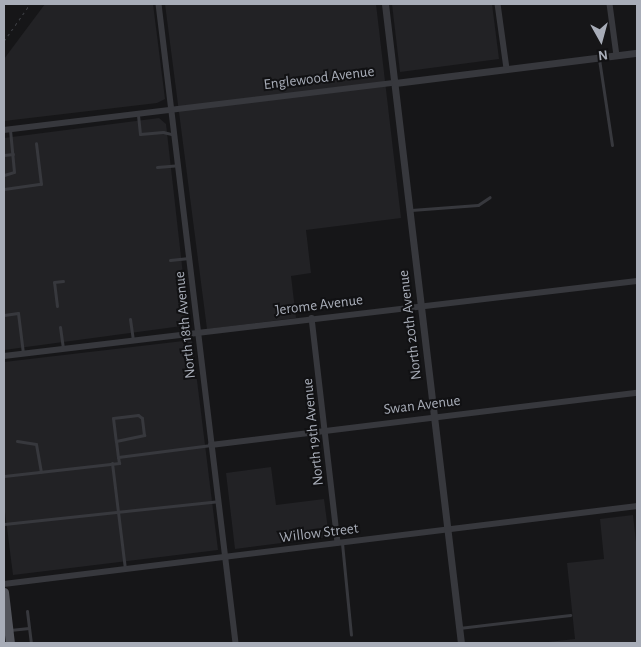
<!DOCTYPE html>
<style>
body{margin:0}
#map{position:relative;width:641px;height:647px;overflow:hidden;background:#161618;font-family:"Alegreya Sans",sans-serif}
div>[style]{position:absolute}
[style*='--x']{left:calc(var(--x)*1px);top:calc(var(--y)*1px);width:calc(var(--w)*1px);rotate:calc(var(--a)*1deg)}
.built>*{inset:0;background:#222225}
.path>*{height:1px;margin-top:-0.5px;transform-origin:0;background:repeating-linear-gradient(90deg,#3d3f44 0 2.5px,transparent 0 6.5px)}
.service>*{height:3px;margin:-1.5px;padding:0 1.5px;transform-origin:1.5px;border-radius:1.5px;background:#37383d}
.minor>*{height:5.5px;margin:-2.75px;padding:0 2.75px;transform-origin:2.75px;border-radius:2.75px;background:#37383d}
.tertiary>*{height:7px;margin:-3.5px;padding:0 3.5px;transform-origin:3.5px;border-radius:3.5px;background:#37383d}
.primary>*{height:9px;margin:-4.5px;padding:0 4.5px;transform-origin:4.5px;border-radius:4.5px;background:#53555c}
span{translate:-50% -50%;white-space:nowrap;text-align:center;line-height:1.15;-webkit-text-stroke:4px #111113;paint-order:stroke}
.street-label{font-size:15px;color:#a8adb8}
.frame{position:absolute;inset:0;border:5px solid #a8adb8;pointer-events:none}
.north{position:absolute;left:576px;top:15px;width:50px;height:50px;-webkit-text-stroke:4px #111113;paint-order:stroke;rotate:173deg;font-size:14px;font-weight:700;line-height:20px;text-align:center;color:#a8adb8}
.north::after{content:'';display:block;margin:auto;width:18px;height:22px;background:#a8adb8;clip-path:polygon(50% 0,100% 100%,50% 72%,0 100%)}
</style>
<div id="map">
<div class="built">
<div style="clip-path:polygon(45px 4px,153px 4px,165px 99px,157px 103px,4px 121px,4px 59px)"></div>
<div style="clip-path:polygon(165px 4px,376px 4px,401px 218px,306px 230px,311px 273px,291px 276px,296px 318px,207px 329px)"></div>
<div style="clip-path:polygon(392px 4px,492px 4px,499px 59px,400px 72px)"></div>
<div style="clip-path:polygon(159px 118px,166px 124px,188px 319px,182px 326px,4px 350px,4px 138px)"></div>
<div style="clip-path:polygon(192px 340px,218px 550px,13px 575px,4px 504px,4px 362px)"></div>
<div style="clip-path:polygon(271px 467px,276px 505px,324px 499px,329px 537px,235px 549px,226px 473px)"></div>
<div style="clip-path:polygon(633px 515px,637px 551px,637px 643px,539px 643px,575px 639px,567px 563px,604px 559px,600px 519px)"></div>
</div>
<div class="path">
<div style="--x:4;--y:41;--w:45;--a:-54.9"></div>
</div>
<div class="service">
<div style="--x:599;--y:59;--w:87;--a:81.4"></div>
<div style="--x:138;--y:115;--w:19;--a:84"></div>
<div style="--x:140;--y:134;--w:23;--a:-5"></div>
<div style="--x:163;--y:132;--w:12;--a:14"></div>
<div style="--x:4;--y:155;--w:9;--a:-6"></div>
<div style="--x:157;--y:167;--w:21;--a:-5"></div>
<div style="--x:4;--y:175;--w:10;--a:-17"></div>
<div style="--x:14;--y:172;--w:42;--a:-95.4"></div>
<div style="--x:4;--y:189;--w:37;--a:-8"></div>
<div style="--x:41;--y:184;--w:41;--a:-97"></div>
<div style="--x:411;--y:210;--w:67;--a:-4.3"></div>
<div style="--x:478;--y:205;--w:14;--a:-34"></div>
<div style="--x:170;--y:260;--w:19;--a:-6"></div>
<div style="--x:57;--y:306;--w:24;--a:-97"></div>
<div style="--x:54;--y:282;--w:9;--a:-6"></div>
<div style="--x:4;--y:315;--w:14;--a:-8"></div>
<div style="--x:18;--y:313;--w:40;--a:82.9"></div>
<div style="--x:130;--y:319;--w:22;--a:82"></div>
<div style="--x:60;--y:327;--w:22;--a:82"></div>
<div style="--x:17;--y:441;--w:19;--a:9"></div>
<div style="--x:36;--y:444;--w:28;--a:80"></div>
<div style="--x:116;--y:441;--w:29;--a:-12"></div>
<div style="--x:144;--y:435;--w:17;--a:-97"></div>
<div style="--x:142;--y:418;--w:5;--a:-143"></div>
<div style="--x:138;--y:415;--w:25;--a:173"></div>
<div style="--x:113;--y:418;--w:23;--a:83"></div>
<div style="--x:116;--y:441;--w:16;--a:83"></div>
<div style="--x:112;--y:463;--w:107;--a:83"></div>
<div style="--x:4;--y:476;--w:116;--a:-6.4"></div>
<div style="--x:119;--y:463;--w:6;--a:-99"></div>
<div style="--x:118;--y:457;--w:94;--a:-7.4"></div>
<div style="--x:4;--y:524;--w:215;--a:-6.1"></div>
<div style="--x:342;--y:543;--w:92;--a:84.4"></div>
<div style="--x:27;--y:611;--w:32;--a:83"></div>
<div style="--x:459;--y:628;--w:112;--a:-6.7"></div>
<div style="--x:10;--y:630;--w:19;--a:-6"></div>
</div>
<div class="minor">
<div style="--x:159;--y:4;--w:644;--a:83.13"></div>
<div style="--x:498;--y:4;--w:66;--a:82.1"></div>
<div style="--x:610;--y:4;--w:52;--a:82.3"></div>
<div style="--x:4;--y:130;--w:394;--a:-6.9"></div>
<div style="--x:312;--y:318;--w:226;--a:83.4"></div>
<div style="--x:4;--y:356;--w:637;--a:-6.76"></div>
<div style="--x:211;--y:445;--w:429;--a:-7"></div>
<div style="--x:4;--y:584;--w:638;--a:-7.02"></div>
</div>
<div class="tertiary">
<div style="--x:385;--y:4;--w:644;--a:83.22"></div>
<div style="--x:395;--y:83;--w:244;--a:-7.1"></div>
</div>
<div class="primary">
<div style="--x:4;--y:592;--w:51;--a:83.3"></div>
</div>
<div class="street-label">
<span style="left:319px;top:78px;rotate:-7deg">Englewood Avenue</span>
<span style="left:319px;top:305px;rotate:-7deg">Jerome Avenue</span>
<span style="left:185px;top:325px;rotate:-96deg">North 18th Avenue</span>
<span style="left:410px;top:325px;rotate:-97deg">North 20th Avenue</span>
<span style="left:422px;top:405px;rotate:-7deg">Swan Avenue</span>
<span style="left:313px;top:432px;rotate:-96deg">North 19th Avenue</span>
<span style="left:319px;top:533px;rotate:-7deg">Willow Street</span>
</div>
<div class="frame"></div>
<div class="north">N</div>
</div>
